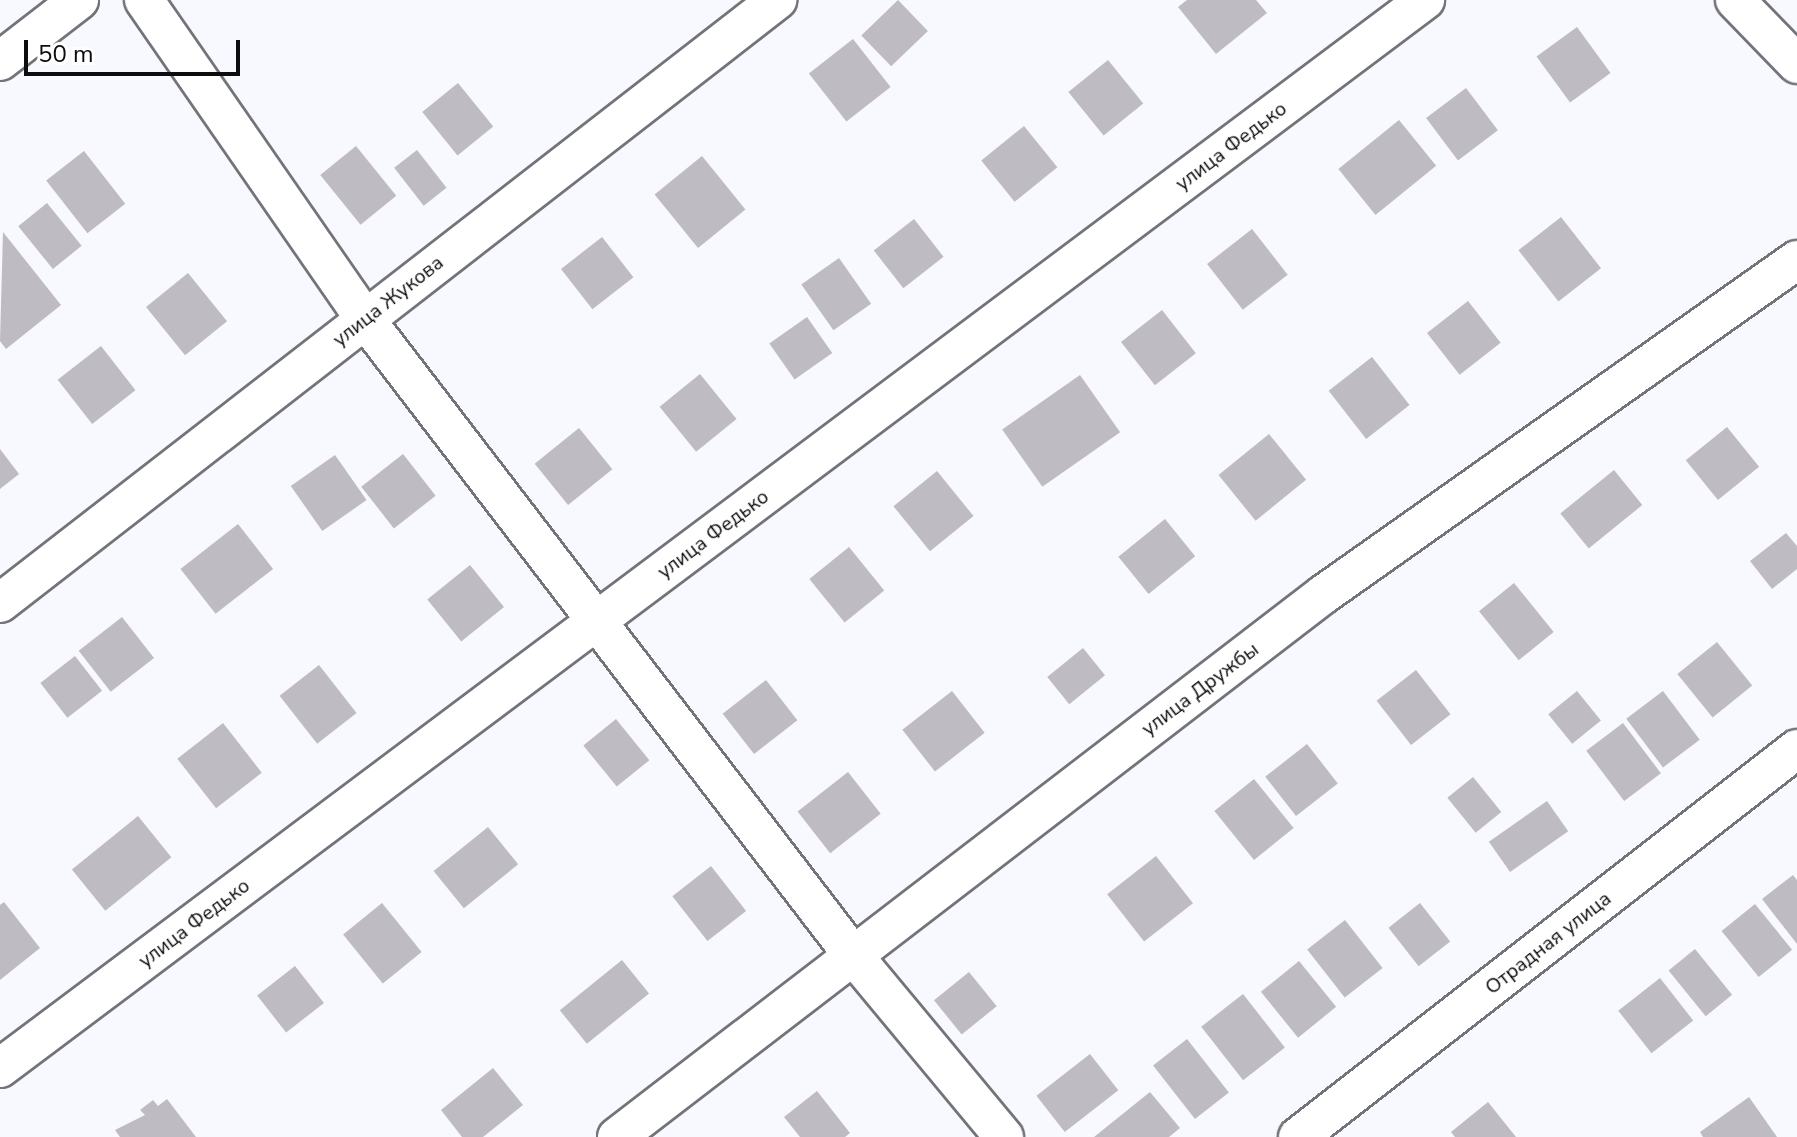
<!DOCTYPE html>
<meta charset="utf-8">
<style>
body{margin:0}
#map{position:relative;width:1797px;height:1137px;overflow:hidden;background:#f8f8ff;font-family:"Nunito Sans",sans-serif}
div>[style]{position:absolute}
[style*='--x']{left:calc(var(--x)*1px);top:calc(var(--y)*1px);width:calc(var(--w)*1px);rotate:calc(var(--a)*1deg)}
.building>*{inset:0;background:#bfbbc2;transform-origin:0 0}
.roads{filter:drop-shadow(2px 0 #73737a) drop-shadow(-2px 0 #73737a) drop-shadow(0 2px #73737a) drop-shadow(0 -2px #73737a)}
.minor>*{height:38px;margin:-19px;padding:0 19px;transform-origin:19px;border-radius:19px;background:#fff}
span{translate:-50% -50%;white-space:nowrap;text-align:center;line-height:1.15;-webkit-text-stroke:8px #fff;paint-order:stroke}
.street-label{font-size:20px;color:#0d0d10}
.scale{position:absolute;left:24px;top:40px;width:216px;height:36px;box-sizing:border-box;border:4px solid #0d0d10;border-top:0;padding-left:10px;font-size:24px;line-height:28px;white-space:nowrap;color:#0d0d10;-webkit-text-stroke:6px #fff;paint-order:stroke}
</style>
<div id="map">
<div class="building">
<div style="left:898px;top:0;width:43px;height:51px;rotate:46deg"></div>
<div style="clip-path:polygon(1187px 0,1256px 0,1267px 13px,1216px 54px,1178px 7px)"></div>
<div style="left:1577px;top:27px;width:57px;height:50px;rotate:54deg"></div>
<div style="left:853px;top:39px;width:61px;height:56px;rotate:52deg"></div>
<div style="left:1108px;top:60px;width:56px;height:51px;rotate:51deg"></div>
<div style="left:458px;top:83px;width:56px;height:46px;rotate:51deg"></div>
<div style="left:1466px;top:88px;width:53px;height:50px;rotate:53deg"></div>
<div style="left:1399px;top:120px;width:59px;height:78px;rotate:51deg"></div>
<div style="left:1024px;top:126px;width:53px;height:55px;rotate:51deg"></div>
<div style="left:356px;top:146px;width:64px;height:46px;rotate:51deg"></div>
<div style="left:417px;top:150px;width:48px;height:29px;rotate:52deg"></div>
<div style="left:84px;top:151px;width:67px;height:48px;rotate:52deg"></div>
<div style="left:702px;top:156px;width:69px;height:61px;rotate:51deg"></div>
<div style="left:47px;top:203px;width:55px;height:37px;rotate:51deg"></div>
<div style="left:1561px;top:217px;width:65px;height:54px;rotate:52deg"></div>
<div style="left:914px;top:219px;width:48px;height:51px;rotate:52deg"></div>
<div style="left:1252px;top:229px;width:58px;height:57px;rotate:52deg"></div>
<div style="clip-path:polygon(3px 232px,61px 305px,6px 349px,0 341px)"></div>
<div style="left:602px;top:237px;width:51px;height:52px;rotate:52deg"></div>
<div style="left:839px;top:258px;width:56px;height:46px;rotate:55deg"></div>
<div style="left:188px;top:273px;width:62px;height:54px;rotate:51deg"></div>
<div style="left:1468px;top:301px;width:53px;height:52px;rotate:52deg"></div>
<div style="left:1162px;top:310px;width:55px;height:52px;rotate:52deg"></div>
<div style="left:807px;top:317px;width:44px;height:46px;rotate:55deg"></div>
<div style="left:101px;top:346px;width:56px;height:55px;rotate:52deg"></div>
<div style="left:1372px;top:357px;width:61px;height:55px;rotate:52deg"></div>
<div style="left:700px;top:374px;width:58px;height:52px;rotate:51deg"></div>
<div style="left:1080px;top:375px;width:70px;height:95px;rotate:55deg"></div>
<div style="left:1727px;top:427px;width:51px;height:53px;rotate:51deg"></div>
<div style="left:579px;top:428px;width:53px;height:57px;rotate:51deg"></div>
<div style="left:1269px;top:434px;width:59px;height:65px;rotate:51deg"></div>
<div style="clip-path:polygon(0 449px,19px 474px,0 489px)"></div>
<div style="left:403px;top:454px;width:53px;height:53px;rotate:52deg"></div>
<div style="left:335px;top:455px;width:55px;height:54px;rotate:55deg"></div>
<div style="left:1614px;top:470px;width:45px;height:69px;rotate:51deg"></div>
<div style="left:937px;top:471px;width:58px;height:56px;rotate:51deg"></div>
<div style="left:1165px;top:519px;width:48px;height:60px;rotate:51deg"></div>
<div style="left:238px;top:524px;width:57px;height:73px;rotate:52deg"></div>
<div style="clip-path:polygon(1786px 533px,1797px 546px,1797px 569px,1772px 589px,1750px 561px)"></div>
<div style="left:849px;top:547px;width:56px;height:51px;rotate:51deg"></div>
<div style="left:470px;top:565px;width:54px;height:55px;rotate:51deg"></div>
<div style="left:1514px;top:583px;width:63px;height:45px;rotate:51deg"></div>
<div style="left:122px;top:617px;width:52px;height:55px;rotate:52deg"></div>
<div style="left:1717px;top:642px;width:56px;height:51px;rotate:51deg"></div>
<div style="left:1083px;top:648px;width:35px;height:46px;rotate:51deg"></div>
<div style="left:75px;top:656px;width:44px;height:44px;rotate:52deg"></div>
<div style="left:319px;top:665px;width:61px;height:50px;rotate:52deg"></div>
<div style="left:1416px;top:670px;width:56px;height:50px;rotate:52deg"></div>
<div style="left:766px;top:680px;width:51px;height:55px;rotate:52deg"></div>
<div style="left:952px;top:691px;width:53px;height:63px;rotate:52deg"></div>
<div style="left:1577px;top:691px;width:38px;height:37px;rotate:51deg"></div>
<div style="left:1663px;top:691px;width:61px;height:46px;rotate:53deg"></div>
<div style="left:616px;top:719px;width:53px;height:42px;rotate:51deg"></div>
<div style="left:223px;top:723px;width:63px;height:58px;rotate:52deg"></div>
<div style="left:1623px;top:723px;width:63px;height:46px;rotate:53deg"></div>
<div style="left:1307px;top:744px;width:50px;height:53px;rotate:52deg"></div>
<div style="left:848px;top:772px;width:53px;height:64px;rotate:52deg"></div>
<div style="left:1473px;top:777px;width:45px;height:33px;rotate:51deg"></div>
<div style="left:1254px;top:779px;width:63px;height:51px;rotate:51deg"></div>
<div style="left:1547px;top:801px;width:37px;height:71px;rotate:55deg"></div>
<div style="left:138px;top:816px;width:53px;height:85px;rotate:51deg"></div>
<div style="left:488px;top:827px;width:48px;height:70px;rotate:51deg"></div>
<div style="left:1156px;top:856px;width:60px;height:62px;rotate:52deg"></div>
<div style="left:711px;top:866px;width:57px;height:49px;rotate:52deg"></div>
<div style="clip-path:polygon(1793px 875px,1797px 880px,1797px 944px,1762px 899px)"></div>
<div style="clip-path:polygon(4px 902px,40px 948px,0 980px,0 905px)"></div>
<div style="left:382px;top:903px;width:63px;height:50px;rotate:51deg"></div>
<div style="left:1420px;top:903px;width:49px;height:40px;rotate:52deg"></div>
<div style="left:1755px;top:904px;width:59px;height:43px;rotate:51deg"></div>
<div style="left:1345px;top:920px;width:61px;height:48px;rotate:52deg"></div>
<div style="left:1695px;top:949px;width:59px;height:34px;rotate:51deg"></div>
<div style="left:622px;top:960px;width:43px;height:80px;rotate:51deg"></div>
<div style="left:1299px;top:961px;width:59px;height:49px;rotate:51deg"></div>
<div style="left:295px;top:966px;width:47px;height:48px;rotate:52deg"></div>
<div style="left:969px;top:972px;width:44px;height:45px;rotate:51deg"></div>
<div style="left:1660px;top:978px;width:54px;height:53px;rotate:52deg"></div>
<div style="left:1243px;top:994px;width:68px;height:53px;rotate:52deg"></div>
<div style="left:1187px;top:1039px;width:68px;height:43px;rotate:52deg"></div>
<div style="left:1090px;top:1054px;width:46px;height:68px;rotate:52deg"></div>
<div style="clip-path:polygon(493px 1068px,523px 1105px,483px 1137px,462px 1137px,441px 1110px)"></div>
<div style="clip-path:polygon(817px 1091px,850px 1133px,845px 1137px,800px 1137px,784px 1117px)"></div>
<div style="clip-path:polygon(1150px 1092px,1180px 1128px,1169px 1137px,1094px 1137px)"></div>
<div style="clip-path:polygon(1749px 1097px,1777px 1137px,1703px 1137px,1700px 1132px)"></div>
<div style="clip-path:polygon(167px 1099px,196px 1137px,120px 1137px,115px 1130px,145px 1115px,140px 1110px,153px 1100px,158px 1106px)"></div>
<div style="clip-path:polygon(1488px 1102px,1516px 1137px,1455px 1137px,1451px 1132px)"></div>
</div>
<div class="roads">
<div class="minor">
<div style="--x:144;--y:0;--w:388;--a:55.3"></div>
<div style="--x:365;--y:319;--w:800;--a:52.51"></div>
<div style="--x:852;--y:954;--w:238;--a:50.3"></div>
<div style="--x:1735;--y:0;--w:89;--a:45.9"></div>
<div style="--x:0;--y:61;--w:100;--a:-37.7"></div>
<div style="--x:0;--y:603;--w:984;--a:-37.81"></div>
<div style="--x:0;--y:1068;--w:1781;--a:-36.85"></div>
<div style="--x:617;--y:1137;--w:891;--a:-37.53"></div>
<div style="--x:1324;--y:594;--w:579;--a:-35.23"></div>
<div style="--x:1298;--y:1137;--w:632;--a:-37.87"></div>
</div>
</div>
<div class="street-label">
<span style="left:1231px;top:146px;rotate:-37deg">улица Федько</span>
<span style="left:388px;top:301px;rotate:-38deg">улица Жукова</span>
<span style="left:713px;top:534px;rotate:-37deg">улица Федько</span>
<span style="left:1200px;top:689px;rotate:-37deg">улица Дружбы</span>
<span style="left:194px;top:923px;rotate:-37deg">улица Федько</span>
<span style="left:1548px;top:943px;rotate:-38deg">Отрадная улица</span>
</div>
<div class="scale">50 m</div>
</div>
